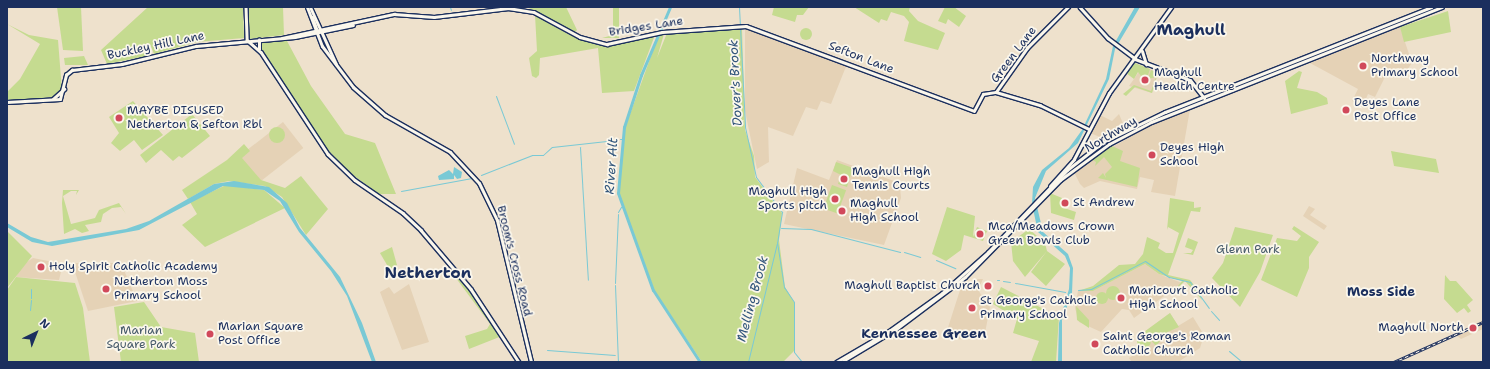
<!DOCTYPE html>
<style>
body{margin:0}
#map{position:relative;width:1490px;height:369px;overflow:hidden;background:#eee1cc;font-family:"Shantell Sans",sans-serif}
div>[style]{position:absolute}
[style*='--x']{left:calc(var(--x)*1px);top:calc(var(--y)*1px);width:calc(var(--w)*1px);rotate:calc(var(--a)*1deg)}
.built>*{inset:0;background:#e5d2b6;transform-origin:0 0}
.green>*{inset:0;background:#c5db90;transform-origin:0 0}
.round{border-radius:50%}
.water>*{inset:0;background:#79c9d5}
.stream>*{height:1px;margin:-0.5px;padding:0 0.5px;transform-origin:0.5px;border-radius:0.5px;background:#79c9d5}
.river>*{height:3px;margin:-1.5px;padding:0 1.5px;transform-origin:1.5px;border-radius:1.5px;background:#79c9d5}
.roads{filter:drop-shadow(1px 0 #1b2f5e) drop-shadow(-1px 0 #1b2f5e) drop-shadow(0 1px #1b2f5e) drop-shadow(0 -1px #1b2f5e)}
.secondary>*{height:2.5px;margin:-1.25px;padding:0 1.25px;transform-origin:1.25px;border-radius:1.25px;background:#fbf7ec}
.primary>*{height:3px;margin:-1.5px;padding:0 1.5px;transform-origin:1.5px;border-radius:1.5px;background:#fbf7ec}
.trunk>*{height:3px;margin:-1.5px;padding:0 1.5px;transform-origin:1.5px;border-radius:1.5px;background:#fbf7ec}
.rail>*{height:2.5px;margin-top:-1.25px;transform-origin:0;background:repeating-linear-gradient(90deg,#fbf7ec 0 3px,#1b2f5e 0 6px);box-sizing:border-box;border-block:1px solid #1b2f5e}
.dots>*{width:11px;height:11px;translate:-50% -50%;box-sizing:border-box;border:2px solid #fbf7ec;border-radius:50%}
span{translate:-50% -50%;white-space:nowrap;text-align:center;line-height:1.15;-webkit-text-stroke:3.5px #fbf7ec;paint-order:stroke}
.street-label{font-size:12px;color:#1b2f5e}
.poi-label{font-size:12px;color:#1b2f5e}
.left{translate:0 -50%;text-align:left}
.right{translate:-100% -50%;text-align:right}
.park-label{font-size:12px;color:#465a6a}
.water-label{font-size:13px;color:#32567c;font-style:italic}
.neighbourhood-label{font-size:13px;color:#1b2f5e;font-weight:700}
.quarter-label{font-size:14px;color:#1b2f5e;font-weight:700}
.district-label{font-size:16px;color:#1b2f5e;font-weight:700}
.frame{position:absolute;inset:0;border:8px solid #1b2f5e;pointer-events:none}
.north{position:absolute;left:16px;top:313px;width:40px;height:40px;-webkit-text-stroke:3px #fbf7ec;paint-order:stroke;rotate:43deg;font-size:11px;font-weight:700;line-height:16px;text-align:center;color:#1b2f5e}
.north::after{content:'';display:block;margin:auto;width:14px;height:18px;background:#1b2f5e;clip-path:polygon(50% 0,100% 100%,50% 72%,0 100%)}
</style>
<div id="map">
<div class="built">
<div style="clip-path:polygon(1400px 27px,1412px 63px,1404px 74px,1387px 73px,1375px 97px,1368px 94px,1363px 106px,1352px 101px,1358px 89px,1310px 63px)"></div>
<div style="clip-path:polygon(745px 28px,847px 64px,831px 104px,821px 101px,817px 110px,806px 107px,793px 136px,768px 127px,769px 162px,757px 169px,745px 111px)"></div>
<div style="clip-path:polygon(1143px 66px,1158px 73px,1152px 93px,1129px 86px)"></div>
<div style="clip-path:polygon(1190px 109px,1175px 196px,1151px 192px,1154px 180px,1140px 177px,1137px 189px,1100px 181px,1084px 188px,1080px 184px,1074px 172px,1091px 159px,1150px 126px)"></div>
<div style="clip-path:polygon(1119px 114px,1125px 128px,1105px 139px,1090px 133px,1100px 115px,1112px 121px)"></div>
<div style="left:283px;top:122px;width:33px;height:55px;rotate:52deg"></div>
<div style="clip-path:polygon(837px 160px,894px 181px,893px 185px,900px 187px,901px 198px,884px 245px,784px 224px,797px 168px,829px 180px)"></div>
<div style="clip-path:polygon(1309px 206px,1315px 209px,1310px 215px,1327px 226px,1324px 230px,1303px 216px)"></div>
<div style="clip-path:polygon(33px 258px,63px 264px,59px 280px,16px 277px,22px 265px)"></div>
<div style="clip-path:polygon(72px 263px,121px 263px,137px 301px,88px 311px)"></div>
<div style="clip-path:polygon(1145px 264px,1159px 274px,1182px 283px,1134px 318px,1129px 310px,1122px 309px,1101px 332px,1079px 322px,1075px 308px,1078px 291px,1093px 291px)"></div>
<div style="clip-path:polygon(978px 279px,983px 279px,978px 290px,990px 307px,984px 338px,944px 340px,960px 290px)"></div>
<div style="clip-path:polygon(409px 284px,429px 342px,402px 350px,380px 292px,389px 287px,394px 294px)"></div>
<div style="clip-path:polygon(1170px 313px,1178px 326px,1193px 317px,1204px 335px,1200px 348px,1178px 362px,1132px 362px,1129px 358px,1143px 349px,1136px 338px)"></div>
<div style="clip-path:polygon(1483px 320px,1483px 329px,1461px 339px,1455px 334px)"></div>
</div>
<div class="green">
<div style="clip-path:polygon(57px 7px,81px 7px,83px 51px,63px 50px)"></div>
<div style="clip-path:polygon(148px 7px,243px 7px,244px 38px,197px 42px,154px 54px,150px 44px,144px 46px,147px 56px,107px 64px,101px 50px)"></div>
<div style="clip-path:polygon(248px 7px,283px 7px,284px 35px,250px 39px)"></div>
<div style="clip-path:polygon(527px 7px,566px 7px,577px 30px,575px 32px)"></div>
<div style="clip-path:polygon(613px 7px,619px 7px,619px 38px,602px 38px,613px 35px)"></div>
<div style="clip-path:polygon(774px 7px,809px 7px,803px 15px,797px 15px,795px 22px,772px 15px)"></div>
<div style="clip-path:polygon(854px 7px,910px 7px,909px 11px,918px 21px,945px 33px,938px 50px,904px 41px,909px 22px,904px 16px,891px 12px,887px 21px,881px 19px,879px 23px)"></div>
<div style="clip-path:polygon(945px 7px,954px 7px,966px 16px,959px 27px,948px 19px,946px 24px,938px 21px)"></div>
<div style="clip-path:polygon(1448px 11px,1451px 32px,1404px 42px,1400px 27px)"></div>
<div style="clip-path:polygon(535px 15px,568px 34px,596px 44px,655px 35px,634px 91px,602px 93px,598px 48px,540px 58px,539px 75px,536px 78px,532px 76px,529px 58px,537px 51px)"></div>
<div style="clip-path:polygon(7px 24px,29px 35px,58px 40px,62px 91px,55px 97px,7px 101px,7px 92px,20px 79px,40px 44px)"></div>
<div style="clip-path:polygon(742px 28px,745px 130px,754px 156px,755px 177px,782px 213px,779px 240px,785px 287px,794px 302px,794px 351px,783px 362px,702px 362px,655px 292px,619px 194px,625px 128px,659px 34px,664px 34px,657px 58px,667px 33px)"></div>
<div class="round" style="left:800px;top:28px;width:12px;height:12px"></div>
<div style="clip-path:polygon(265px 41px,287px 41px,311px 86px,345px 134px,375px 143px,396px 194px,379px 194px,350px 173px,325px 147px,262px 52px,260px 43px)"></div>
<div style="clip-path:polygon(84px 56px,88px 65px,65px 65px,64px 58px)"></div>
<div style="clip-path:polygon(1135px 63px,1150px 69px,1148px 75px,1141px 76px,1138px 72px,1134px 79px,1126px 73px)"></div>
<div style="clip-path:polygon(1151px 70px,1158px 73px,1152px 93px,1135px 87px,1126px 96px,1123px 94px,1134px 85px,1151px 91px,1156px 77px,1148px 79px)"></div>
<div style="clip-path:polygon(1299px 71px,1302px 72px,1297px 88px,1317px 92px,1327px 98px,1328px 104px,1291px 114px,1285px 81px)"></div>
<div style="clip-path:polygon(133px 101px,163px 135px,142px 150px,134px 140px,120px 151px,111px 143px,119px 133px,109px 117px)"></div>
<div style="clip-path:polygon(192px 114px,210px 136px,182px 158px,179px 156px,173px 161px,161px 150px,146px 163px,140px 155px)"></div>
<div class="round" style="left:269px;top:127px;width:16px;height:16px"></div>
<div style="clip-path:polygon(244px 144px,250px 151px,242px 158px,261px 180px,285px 188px,301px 176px,328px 209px,306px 235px,282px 197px,265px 186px,229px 181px,214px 184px,188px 199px,182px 190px,227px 160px)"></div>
<div style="clip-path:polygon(1112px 146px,1123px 151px,1120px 161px,1140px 168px,1137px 187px,1098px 178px,1103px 173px,1106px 178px,1105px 174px,1112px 167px,1104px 157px,1095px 166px,1096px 162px,1091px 159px)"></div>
<div style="clip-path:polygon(1391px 151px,1436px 159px,1439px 173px,1394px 166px)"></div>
<div style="clip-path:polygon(836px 162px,853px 168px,847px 187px,838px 184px,841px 175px,833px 171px)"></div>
<div style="clip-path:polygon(226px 185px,264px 190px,285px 208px,205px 247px,182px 225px,197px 214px,190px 202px)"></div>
<div style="left:832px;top:185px;width:15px;height:25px;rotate:20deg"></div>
<div style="clip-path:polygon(63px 190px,79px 190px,76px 195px,77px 191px,71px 191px,63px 196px,71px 224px,95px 218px,99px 210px,119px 203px,126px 214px,121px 207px,112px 208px,103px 214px,101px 222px,85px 225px,89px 231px,82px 233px,75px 229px,64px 234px,62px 203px)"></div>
<div style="clip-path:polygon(1050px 193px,1062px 198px,1061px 207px,1076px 212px,1074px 220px,1051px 213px)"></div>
<div style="clip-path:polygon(1170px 198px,1194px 202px,1194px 208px,1201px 207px,1200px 212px,1191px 211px,1168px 275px,1190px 280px,1199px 291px,1202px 300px,1185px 281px,1173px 292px,1182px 281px,1159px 274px,1145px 264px,1093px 291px,1078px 291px,1093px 286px,1119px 265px,1135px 264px,1143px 254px,1147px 237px,1160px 243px,1158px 248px,1166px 253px,1173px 253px,1179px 233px,1168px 227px,1167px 230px)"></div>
<div style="clip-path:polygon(947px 207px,975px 216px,973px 237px,977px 227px,987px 231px,983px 241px,964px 235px,961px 250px,946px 261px,932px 254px)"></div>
<div style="clip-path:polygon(1294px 226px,1319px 242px,1309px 257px,1309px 268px,1297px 297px,1261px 280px,1277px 238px,1297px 241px,1301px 236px,1292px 229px)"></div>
<div style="clip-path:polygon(1235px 227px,1273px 235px,1260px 272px,1240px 307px,1212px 278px,1223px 263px)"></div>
<div style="clip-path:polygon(1029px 229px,1045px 243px,1047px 251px,1065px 264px,1046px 286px,1031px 272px,1047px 251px,1025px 277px,1013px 261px,1011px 242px)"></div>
<div style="clip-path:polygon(7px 231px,32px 256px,7px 288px)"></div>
<div style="clip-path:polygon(1188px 238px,1198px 242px,1193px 255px,1183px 253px,1191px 253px,1193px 250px,1185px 247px)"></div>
<div style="clip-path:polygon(392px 247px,397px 265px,390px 270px,380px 253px)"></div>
<div style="clip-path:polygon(450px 270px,467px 288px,502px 336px,469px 349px,465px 336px,487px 329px,490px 324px)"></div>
<div style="clip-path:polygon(1445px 275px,1450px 281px,1456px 281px,1473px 300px,1467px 305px,1471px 311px,1468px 313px,1464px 308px,1457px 313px,1444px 299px)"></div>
<div style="clip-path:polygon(16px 277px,75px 283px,83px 308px,90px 362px,7px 362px,7px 290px)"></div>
<div class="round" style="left:1106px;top:286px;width:14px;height:14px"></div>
<div style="clip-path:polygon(1001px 287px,1059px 317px,1056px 362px,1031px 362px,1039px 341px,1013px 333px,1017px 319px,993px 304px)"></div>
<div class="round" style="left:1096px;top:292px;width:12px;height:12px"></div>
<div style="clip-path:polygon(144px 302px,161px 327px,195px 333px,199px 362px,121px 362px,114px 307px)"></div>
<div style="clip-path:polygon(1076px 306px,1089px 320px,1089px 328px,1077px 320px)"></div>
<div style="clip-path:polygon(1170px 313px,1179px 327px,1156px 337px,1160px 341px,1156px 346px,1144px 332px)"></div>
<div class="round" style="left:1137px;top:334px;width:14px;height:14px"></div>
</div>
<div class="water">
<div style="clip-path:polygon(1135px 7px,1140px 7px,1115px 49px,1109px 79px,1078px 143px,1046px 171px,1035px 198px,1043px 232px,1068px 254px,1073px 268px,1072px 293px,1062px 320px,1062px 362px,1058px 362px,1059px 323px,1069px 289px,1070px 268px,1065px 256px,1038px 232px,1032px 204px,1033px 187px,1042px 170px,1069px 148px,1082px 130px,1106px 79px,1113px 46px)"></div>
<div style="clip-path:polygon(454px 167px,462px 172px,461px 178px,457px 179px,454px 175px,454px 179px,439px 180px,438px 176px,449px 170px,453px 174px)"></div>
<div style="clip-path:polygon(234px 181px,269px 187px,287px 203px,300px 228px,340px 277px,362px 323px,376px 362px,372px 362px,347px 296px,331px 271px,299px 232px,280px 201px,264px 190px,223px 186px,139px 230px,52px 246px,32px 242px,7px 227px,7px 223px,31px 237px,48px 242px,126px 229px,149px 221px,214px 184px)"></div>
</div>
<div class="stream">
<div style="--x:450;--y:7;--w:3;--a:72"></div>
<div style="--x:739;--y:7;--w:120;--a:87.1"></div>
<div style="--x:745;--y:127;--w:51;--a:77.6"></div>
<div style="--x:756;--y:177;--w:44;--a:53.4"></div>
<div style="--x:782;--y:212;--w:30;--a:99"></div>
<div style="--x:777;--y:242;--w:46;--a:81.2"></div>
<div style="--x:784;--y:287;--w:18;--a:56"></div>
<div style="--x:794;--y:302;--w:50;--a:90"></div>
<div style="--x:794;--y:352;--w:13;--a:51"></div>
<div style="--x:496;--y:96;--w:51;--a:69.4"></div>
<div style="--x:620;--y:139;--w:2;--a:0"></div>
<div style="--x:580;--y:147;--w:133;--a:86.6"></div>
<div style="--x:481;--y:175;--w:55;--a:-21.4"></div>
<div style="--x:532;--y:155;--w:11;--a:0"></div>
<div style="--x:543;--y:155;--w:12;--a:-42"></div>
<div style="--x:552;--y:147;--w:64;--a:-6.2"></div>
<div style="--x:401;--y:191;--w:72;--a:-10.4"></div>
<div style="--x:618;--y:212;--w:6;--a:-59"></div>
<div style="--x:781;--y:228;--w:30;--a:2"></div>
<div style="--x:811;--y:229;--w:92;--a:14.5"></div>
<div style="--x:904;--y:252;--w:17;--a:17"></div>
<div style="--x:936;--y:260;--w:21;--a:23"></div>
<div style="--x:997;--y:280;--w:2;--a:0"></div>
<div style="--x:1003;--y:281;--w:7;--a:8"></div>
<div style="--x:615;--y:283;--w:69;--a:-87.5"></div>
<div style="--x:1015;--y:283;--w:51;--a:10.2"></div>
<div style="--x:615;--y:285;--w:77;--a:87.8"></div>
<div style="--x:31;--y:289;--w:9;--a:90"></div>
<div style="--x:1078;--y:290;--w:13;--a:-4"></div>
<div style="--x:1091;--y:289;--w:61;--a:-27.4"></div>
<div style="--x:1145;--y:261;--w:29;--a:34"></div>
<div style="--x:1169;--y:277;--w:22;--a:13"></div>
<div style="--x:1190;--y:282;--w:32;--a:54"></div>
<div style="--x:30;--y:310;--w:10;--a:-84"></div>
<div style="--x:1211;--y:311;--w:12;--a:48"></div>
<div style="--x:547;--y:350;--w:68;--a:4.2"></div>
<div style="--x:1229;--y:351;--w:17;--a:40"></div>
<div style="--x:748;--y:362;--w:122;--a:-76.3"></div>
</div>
<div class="river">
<div style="--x:670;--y:7;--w:74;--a:113.1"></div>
<div style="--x:641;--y:75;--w:55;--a:108.1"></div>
<div style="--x:624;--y:127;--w:66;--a:95.2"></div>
<div style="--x:618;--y:193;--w:103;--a:70.2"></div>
<div style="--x:653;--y:290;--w:86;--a:56.9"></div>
</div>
<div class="roads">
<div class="secondary">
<div style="--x:246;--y:7;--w:33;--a:88"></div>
<div style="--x:1080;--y:7;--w:42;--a:47.9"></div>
<div style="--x:1108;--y:38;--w:34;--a:37"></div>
<div style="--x:282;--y:38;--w:115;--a:-12.1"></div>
<div style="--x:394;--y:14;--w:40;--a:4.3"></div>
<div style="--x:434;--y:17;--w:75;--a:-6.9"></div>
<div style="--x:508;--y:8;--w:26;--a:9"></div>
<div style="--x:534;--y:12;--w:52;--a:28.5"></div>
<div style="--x:580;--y:37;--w:28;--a:15"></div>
<div style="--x:607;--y:44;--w:56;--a:-12.3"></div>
<div style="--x:662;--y:32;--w:84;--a:-4.1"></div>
<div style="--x:746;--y:26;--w:243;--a:20.4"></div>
<div style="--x:974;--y:111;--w:19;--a:-62"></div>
<div style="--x:983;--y:94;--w:13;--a:-9"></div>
<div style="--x:996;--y:92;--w:46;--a:16.5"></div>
<div style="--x:1040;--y:105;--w:55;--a:26.1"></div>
<div style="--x:247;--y:40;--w:18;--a:41"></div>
<div style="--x:261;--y:52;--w:122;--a:56.7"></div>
<div style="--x:328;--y:154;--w:37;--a:44"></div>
<div style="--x:355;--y:180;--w:58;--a:34.5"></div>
<div style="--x:403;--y:213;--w:25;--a:43"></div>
<div style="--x:421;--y:230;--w:77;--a:49.7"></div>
<div style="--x:471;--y:289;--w:87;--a:56.7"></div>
<div style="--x:259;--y:49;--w:9;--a:-90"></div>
<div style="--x:996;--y:92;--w:54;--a:-54.8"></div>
<div style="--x:1027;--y:48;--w:58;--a:-45"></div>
<div style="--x:53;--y:99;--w:15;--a:-42"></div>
<div style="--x:7;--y:102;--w:53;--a:-3.2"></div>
<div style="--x:60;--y:99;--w:25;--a:-76"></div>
<div style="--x:66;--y:75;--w:8;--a:-40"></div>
<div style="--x:72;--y:70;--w:50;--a:-6.8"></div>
<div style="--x:122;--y:64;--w:76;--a:-13.7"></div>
<div style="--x:196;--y:46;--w:99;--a:-5.2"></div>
<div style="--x:295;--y:37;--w:59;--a:-11.7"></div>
</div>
<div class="primary">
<div style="--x:1142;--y:51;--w:14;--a:73"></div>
<div style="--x:1135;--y:59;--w:59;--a:20.9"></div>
<div style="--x:1190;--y:80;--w:23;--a:52"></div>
<div style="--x:1050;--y:186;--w:36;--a:-48"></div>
<div style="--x:1074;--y:159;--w:75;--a:-62.1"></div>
<div style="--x:1109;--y:93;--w:106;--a:-54.2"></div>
</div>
<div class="trunk">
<div style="--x:307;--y:7;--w:42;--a:69"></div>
<div style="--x:322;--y:46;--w:51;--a:52.9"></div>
<div style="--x:353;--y:87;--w:43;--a:41.2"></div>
<div style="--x:385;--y:115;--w:75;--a:29.6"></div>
<div style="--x:450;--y:152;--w:42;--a:46.9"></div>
<div style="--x:479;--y:183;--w:41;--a:64.1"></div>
<div style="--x:497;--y:220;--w:146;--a:76.5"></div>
<div style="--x:310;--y:7;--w:63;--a:65.5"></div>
<div style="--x:312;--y:17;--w:12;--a:70"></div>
<div style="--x:836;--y:362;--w:61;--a:-30.3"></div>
<div style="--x:889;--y:331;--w:65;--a:-35.6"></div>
<div style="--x:942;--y:293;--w:62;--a:-41.7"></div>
<div style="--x:988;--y:252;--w:114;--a:-46.1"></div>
<div style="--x:1067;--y:170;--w:46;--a:-37.9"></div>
<div style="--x:1103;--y:142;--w:69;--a:-25.8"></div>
<div style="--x:1165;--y:112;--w:286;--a:-21.5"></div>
<div style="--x:841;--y:362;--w:64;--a:-31"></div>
<div style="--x:896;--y:329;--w:86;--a:-37"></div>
<div style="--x:965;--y:277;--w:136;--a:-45.6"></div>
<div style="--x:1060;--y:180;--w:61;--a:-36.3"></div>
<div style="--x:1109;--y:144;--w:47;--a:-27.6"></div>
<div style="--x:1151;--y:122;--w:313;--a:-21.6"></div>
</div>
</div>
<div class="rail">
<div style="--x:1394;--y:362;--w:98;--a:-24.2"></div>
</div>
<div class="dots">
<div style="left:1363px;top:66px;background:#d1495b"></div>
<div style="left:1145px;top:80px;background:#d1495b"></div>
<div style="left:1346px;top:110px;background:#d1495b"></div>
<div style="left:119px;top:118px;background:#d1495b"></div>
<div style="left:1152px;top:155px;background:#d1495b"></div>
<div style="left:844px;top:179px;background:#d1495b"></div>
<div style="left:835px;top:199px;background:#d1495b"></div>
<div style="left:1065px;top:203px;background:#d1495b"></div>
<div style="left:842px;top:211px;background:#d1495b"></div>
<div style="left:980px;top:234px;background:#d1495b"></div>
<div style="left:41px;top:267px;background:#d1495b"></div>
<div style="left:988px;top:286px;background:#d1495b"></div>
<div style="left:106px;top:289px;background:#d1495b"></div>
<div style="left:1121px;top:298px;background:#d1495b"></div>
<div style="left:972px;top:308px;background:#d1495b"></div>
<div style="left:1473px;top:328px;background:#d1495b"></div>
<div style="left:210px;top:334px;background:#d1495b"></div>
<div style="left:1095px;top:344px;background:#d1495b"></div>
</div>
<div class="street-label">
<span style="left:646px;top:27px;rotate:-9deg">Bridges Lane</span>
<span style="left:156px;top:46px;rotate:-12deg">Buckley Hill Lane</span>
<span style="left:1014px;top:55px;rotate:-53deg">Green Lane</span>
<span style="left:861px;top:58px;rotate:21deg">Sefton Lane</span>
<span style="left:1111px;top:135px;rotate:-31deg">Northway</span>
<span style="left:514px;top:261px;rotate:76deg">Broom's Cross Road</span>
</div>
<div class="poi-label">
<span class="left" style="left:1371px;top:66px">Northway<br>Primary School</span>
<span class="left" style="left:1154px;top:80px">Maghull<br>Health Centre</span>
<span class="left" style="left:1354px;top:110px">Deyes Lane<br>Post Office</span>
<span class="left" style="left:127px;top:118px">MAYBE DISUSED<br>Netherton &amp; Sefton Rbl</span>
<span class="left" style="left:1160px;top:155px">Deyes High<br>School</span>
<span class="left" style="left:852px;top:179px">Maghull High<br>Tennis Courts</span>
<span class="right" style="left:827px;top:199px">Maghull High<br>Sports pitch</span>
<span class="left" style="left:1073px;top:203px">St Andrew</span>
<span class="left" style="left:850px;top:211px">Maghull<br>High School</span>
<span class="left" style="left:988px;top:234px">Mca/Meadows Crown<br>Green Bowls Club</span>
<span class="left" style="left:49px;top:267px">Holy Spirit Catholic Academy</span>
<span class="left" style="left:114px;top:289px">Netherton Moss<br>Primary School</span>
<span class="right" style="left:980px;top:286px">Maghull Baptist Church</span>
<span class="left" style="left:1129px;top:298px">Maricourt Catholic<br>High School</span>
<span class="left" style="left:980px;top:308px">St George's Catholic<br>Primary School</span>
<span class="left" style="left:218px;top:334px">Marian Square<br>Post Office</span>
<span class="right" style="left:1464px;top:328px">Maghull North</span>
<span class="left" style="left:1103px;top:344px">Saint George's Roman<br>Catholic Church</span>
</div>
<div class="park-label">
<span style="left:1248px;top:250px">Glenn Park</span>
<span style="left:141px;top:338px">Marian<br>Square Park</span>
</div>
<div class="water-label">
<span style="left:736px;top:83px;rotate:-93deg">Dover's Brook</span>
<span style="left:612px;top:166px;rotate:-86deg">River Alt</span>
<span style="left:753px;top:299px;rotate:-75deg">Melling Brook</span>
</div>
<div class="neighbourhood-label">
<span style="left:1381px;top:292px">Moss Side</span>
</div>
<div class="quarter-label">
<span style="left:924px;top:333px">Kennessee Green</span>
</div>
<div class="district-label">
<span style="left:1191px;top:30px">Maghull</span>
<span style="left:428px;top:273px">Netherton</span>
</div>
<div class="frame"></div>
<div class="north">N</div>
</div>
